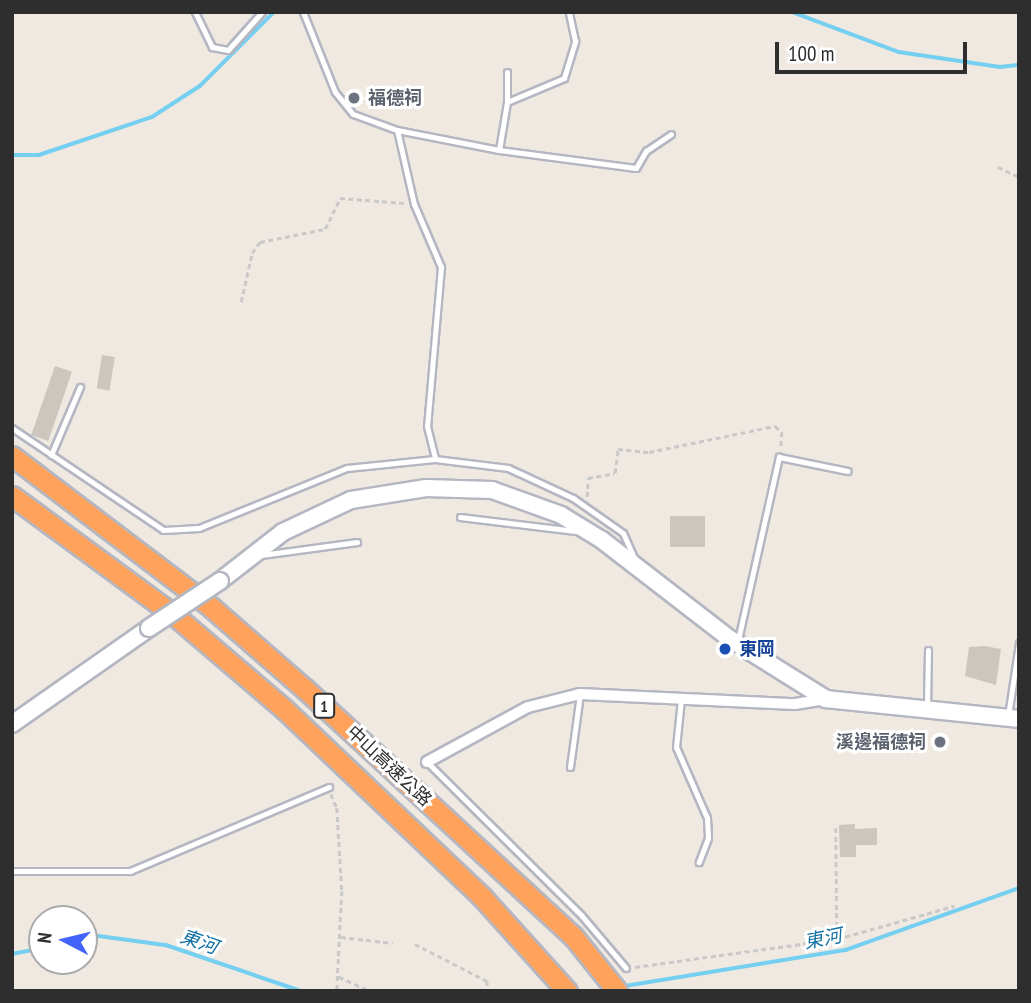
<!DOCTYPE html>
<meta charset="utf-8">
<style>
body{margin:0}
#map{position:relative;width:1031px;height:1003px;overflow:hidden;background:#efe9e1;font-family:"PT Sans Narrow","Noto Sans TC",sans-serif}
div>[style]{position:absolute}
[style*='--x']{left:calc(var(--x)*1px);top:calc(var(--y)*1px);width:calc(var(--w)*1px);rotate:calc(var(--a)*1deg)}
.stream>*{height:3.5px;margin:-1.75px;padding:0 1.75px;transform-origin:1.75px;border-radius:1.75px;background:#75cff0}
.building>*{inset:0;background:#cbc7bf;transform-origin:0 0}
.path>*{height:2.5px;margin-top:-1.25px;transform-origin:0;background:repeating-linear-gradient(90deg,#c9c9c9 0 5px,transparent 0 8.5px)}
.roads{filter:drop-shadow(2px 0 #b4b7c1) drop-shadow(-2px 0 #b4b7c1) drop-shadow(0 2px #b4b7c1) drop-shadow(0 -2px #b4b7c1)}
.lane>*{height:5px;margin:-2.5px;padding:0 2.5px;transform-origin:2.5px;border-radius:2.5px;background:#fff}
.street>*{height:10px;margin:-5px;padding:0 5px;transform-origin:5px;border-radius:5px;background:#fff}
.secondary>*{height:16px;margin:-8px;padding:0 8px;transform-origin:8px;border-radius:8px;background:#fff}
.highway>*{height:19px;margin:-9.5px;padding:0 9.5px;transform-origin:9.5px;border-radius:9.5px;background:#ffa35c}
.bridges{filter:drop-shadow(2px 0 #b4b7c1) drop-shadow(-2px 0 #b4b7c1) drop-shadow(0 2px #b4b7c1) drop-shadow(0 -2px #b4b7c1)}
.secondary-bridge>*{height:16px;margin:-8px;padding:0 8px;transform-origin:8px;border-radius:8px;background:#fff}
.dots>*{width:19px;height:19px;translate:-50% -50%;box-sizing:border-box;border:4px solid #fff;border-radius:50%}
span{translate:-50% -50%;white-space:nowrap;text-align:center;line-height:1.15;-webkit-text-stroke:6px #fff;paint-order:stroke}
.shield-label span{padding:2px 5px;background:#fff;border:2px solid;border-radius:5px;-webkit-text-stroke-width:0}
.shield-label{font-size:16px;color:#2e2e2e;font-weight:700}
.worship-label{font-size:18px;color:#5b616d;font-weight:700}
.left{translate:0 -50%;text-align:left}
.right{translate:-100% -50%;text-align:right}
.transit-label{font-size:18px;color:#164399;font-weight:700}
.street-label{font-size:18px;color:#2e2e2e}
.water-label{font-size:19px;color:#0d6fa3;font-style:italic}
.frame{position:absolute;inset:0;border:14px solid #2e2e2e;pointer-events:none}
.north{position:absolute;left:28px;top:905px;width:70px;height:70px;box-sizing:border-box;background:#fff;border:2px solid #ababab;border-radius:50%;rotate:277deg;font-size:19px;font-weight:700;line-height:28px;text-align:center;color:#2e2e2e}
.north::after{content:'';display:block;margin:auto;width:24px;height:32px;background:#4264fb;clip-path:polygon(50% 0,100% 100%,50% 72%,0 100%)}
.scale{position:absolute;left:775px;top:42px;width:192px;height:32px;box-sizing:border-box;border:4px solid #2e2e2e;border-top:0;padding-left:9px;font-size:21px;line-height:24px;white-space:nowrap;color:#2e2e2e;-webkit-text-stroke:5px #fff;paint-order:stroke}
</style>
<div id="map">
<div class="stream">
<div style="--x:792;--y:12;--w:114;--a:20.5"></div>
<div style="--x:899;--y:52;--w:102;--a:8.4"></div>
<div style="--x:1000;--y:67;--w:19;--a:-6"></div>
<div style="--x:12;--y:155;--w:27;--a:0"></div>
<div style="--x:39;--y:155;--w:119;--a:-18.6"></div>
<div style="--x:152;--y:117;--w:57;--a:-32.9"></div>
<div style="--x:200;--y:86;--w:105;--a:-45"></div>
<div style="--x:84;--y:939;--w:15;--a:-11"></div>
<div style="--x:99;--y:936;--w:68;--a:7.7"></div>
<div style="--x:166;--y:945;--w:143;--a:18.8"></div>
<div style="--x:12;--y:954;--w:31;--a:-11"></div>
<div style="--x:625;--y:986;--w:224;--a:-9.3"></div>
<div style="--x:846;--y:950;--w:184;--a:-19.7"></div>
</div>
<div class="building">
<div style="left:102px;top:355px;width:13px;height:34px;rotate:9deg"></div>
<div style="left:55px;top:366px;width:18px;height:73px;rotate:19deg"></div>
<div style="left:670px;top:516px;width:35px;height:31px"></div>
<div style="clip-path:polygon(984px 646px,1001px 649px,996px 685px,965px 676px,969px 647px)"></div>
<div style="clip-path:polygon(855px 824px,855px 829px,877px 828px,877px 845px,856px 845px,856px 857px,840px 857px,839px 825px)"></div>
</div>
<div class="path">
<div style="--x:998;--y:167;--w:23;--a:25"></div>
<div style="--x:241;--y:302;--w:50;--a:-77.3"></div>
<div style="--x:252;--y:253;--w:14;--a:-54"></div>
<div style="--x:260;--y:242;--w:66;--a:-11.3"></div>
<div style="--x:325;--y:229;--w:34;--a:-64"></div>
<div style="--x:340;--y:198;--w:64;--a:4.5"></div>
<div style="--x:587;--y:497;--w:19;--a:-87"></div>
<div style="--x:588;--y:478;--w:27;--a:-10"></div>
<div style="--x:615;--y:473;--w:24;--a:-83"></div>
<div style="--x:618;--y:449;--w:31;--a:6"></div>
<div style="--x:649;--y:452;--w:129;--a:-11.7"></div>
<div style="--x:775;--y:426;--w:9;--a:41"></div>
<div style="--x:782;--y:432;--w:15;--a:94"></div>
<div style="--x:331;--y:794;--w:15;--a:67"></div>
<div style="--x:337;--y:808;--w:83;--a:86.6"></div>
<div style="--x:342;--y:891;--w:100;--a:92.9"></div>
<div style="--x:836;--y:828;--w:111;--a:89.5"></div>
<div style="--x:341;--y:937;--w:52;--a:6.6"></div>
<div style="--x:415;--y:944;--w:81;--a:27.2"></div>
<div style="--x:487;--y:981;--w:10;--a:84"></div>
<div style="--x:635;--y:967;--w:204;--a:-7.9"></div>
<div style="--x:837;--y:939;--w:122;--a:-15.8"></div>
<div style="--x:339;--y:977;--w:34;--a:24"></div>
</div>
<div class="roads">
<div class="lane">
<div style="--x:195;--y:12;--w:39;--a:64"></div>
<div style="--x:212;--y:47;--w:16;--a:11"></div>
<div style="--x:228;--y:50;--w:51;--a:-48.2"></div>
<div style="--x:303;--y:12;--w:86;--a:68.2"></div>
<div style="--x:335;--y:92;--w:28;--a:51"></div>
<div style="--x:353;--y:114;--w:47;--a:20"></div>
<div style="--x:397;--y:130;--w:104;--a:11.1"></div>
<div style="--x:499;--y:150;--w:138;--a:7.5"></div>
<div style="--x:636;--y:168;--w:20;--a:-60"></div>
<div style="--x:646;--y:151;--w:30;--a:-34"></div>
<div style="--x:507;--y:102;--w:30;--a:-90"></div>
<div style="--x:397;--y:130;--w:76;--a:77.1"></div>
<div style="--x:414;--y:204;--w:69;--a:66.8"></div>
<div style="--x:441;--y:267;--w:160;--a:95"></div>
<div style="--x:427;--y:426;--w:34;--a:76"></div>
<div style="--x:499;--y:150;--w:49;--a:-80.5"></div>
<div style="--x:507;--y:102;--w:62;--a:-22.8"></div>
<div style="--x:564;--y:78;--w:39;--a:-73"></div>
<div style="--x:575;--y:41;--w:30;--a:-102"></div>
<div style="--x:12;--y:428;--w:182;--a:34"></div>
<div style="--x:163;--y:530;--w:36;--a:-3"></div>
<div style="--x:199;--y:528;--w:160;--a:-22.1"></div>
<div style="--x:347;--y:468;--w:88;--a:-5.8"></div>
<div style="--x:435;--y:459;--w:74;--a:7"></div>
<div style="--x:508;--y:468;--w:72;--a:24.8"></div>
<div style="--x:573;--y:498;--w:61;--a:35"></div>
<div style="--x:623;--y:533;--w:30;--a:66"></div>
<div style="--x:51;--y:455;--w:74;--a:-66.9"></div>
<div style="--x:460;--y:517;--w:116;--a:6.9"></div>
<div style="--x:261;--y:555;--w:97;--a:-7.7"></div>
<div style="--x:738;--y:640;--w:188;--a:-77.4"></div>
<div style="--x:779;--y:457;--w:70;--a:11.5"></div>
<div style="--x:681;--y:699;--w:48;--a:95.9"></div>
<div style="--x:676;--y:747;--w:77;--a:66.4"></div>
<div style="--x:707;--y:818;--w:20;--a:87"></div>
<div style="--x:708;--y:838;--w:26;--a:111"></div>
<div style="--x:927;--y:707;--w:57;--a:-89"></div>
<div style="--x:1008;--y:716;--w:74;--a:-81.4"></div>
<div style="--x:427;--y:762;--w:218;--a:44.8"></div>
<div style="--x:582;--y:916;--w:68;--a:49.8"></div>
<div style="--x:570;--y:767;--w:74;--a:-82.2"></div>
<div style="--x:12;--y:871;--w:118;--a:0"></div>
<div style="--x:130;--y:871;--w:216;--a:-22.9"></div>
</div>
<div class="street">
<div style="--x:427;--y:762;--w:115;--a:-28.6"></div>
<div style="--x:528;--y:707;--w:54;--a:-14"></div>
<div style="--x:580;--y:694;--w:215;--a:2.7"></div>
<div style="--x:795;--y:704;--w:31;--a:-9"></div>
</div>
<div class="secondary">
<div style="--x:220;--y:581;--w:80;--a:-37.9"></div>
<div style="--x:283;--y:532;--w:75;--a:-25.2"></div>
<div style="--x:351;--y:500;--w:76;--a:-9.1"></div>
<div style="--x:426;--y:488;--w:66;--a:1.7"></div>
<div style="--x:492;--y:490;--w:73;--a:19.9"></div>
<div style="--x:561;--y:515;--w:48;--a:31.4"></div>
<div style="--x:602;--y:540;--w:162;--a:37.7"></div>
<div style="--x:730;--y:639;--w:113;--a:32"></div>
<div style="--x:826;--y:699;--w:194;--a:5.9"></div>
<div style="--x:12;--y:724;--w:167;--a:-35"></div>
</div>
<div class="highway">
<div style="--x:12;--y:456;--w:251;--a:37.2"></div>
<div style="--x:212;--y:608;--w:123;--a:41.1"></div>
<div style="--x:305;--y:689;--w:364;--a:42.7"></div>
<div style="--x:573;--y:936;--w:70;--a:51.3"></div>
<div style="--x:12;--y:496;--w:201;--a:36.3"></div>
<div style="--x:174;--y:615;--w:145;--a:40.5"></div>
<div style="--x:284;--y:709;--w:273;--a:43.5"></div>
<div style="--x:482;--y:897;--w:127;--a:47.9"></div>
</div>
</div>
<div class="bridges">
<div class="secondary-bridge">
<div style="--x:149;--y:628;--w:85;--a:-33.5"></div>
</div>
</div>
<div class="dots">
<div style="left:354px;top:98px;background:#6b7280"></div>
<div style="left:725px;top:649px;background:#1a4fb4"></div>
<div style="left:940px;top:742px;background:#6b7280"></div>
</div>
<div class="shield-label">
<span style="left:324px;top:706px">1</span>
</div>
<div class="worship-label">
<span class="left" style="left:368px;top:98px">福德祠</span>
<span class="right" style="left:926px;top:742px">溪邊福德祠</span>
</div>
<div class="transit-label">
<span class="left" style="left:739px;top:649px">東岡</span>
</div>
<div class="street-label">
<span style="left:389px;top:766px;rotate:43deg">中山高速公路</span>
</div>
<div class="water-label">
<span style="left:823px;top:939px;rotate:-11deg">東河</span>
<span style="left:199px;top:942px;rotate:19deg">東河</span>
</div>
<div class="frame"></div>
<div class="north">N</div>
<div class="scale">100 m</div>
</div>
